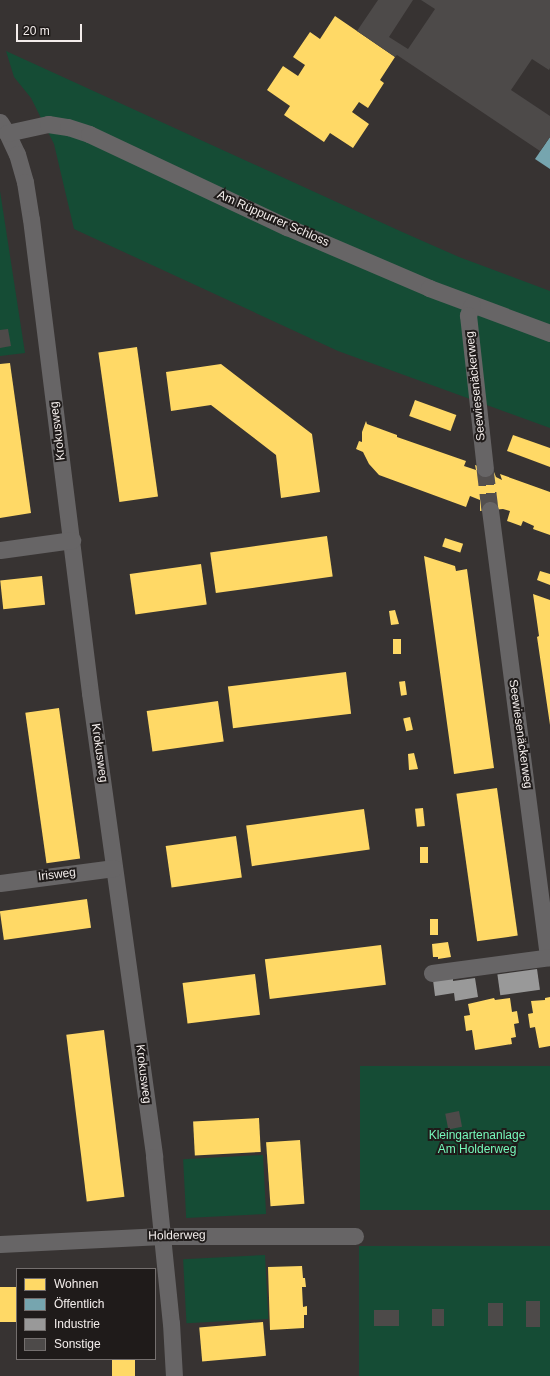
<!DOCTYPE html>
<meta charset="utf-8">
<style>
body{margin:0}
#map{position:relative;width:550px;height:1376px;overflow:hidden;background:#373332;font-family:Arial,sans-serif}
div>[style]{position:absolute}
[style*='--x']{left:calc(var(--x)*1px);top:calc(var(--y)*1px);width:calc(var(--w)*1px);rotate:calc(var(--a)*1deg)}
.green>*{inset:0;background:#154c35;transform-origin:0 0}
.homes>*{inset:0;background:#ffd966;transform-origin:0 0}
.public>*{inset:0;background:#76a5af}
.industry>*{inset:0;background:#999;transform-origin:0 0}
.building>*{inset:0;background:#4d4a49;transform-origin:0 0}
.street-tunnel>*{height:17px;margin-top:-8.5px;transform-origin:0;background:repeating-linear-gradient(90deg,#534f4e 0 17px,transparent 0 25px)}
.street>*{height:17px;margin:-8.5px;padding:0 8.5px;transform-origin:8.5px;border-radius:8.5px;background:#676566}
span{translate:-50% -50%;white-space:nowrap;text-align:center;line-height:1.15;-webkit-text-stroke:4px #1f1b1a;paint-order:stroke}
.street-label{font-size:12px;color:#f4eeec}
.park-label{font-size:12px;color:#76f9bb}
.legend{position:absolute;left:16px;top:1268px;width:140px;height:92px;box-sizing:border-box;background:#1f1b1a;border:1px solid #746f6e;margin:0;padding:5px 7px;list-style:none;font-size:12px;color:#f4eeec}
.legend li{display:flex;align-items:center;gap:8px;height:20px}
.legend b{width:20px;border:1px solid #746f6e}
.scale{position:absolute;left:16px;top:24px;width:66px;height:18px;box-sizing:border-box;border:2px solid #f4eeec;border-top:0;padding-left:5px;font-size:12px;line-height:14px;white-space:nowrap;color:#f4eeec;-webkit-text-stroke:3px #1f1b1a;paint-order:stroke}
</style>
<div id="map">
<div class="green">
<div style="clip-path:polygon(6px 51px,400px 231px,459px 257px,550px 291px,550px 428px,338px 351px,74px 229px,54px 144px,31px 98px,14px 77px)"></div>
<div style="clip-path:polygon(0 191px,25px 353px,0 356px)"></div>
<div style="left:550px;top:1066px;width:144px;height:190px;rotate:90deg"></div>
<div style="left:263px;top:1155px;width:59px;height:80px;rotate:87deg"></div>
<div style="left:550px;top:1246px;width:130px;height:191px;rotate:90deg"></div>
<div style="left:265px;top:1255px;width:64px;height:82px;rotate:87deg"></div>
</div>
<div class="homes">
<div style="clip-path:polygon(335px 16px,395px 57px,380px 80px,384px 83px,368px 108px,359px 102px,352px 112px,369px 124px,353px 148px,330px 133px,324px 142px,284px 115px,290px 106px,267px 90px,283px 66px,298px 76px,305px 65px,293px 57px,310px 32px,320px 39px)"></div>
<div style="left:137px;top:347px;width:151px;height:39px;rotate:82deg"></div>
<div style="clip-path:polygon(10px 363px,31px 513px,0 518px,0 364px)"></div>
<div style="clip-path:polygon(221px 364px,312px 434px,320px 492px,281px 498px,276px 455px,211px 405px,171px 411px,166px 372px)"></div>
<div style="left:415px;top:400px;width:44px;height:17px;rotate:20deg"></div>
<div style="clip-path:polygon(366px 421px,367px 424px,397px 435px,397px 437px,466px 461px,464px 466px,476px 470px,475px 465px,494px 472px,496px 477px,502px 480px,500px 474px,550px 492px,550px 535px,533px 529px,534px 526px,523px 521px,521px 526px,507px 521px,510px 511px,503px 509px,480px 511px,480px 500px,470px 496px,466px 507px,379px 475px,369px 464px,363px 452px,356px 449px,359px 441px,362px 442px,362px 432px)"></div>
<div style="clip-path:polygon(513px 435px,550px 448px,550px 467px,507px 451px)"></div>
<div style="left:327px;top:536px;width:41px;height:118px;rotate:82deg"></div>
<div style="left:445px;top:538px;width:19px;height:9px;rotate:18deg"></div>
<div style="clip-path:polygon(424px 556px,455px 566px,456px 571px,467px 569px,494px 768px,454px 774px)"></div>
<div style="left:201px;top:564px;width:41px;height:72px;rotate:82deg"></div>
<div style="clip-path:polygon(540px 571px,550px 574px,550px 585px,537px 580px)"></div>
<div style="left:42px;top:576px;width:29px;height:42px;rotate:84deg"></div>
<div style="clip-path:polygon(533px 594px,550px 600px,550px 725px,537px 637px,539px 636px)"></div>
<div style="clip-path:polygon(395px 610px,399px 624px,391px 625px,389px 611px)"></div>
<div style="left:393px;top:639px;width:8px;height:15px"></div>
<div style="left:346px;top:672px;width:42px;height:119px;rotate:83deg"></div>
<div style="left:405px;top:681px;width:14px;height:6px;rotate:82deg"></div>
<div style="left:218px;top:701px;width:41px;height:72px;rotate:82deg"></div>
<div style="left:59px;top:708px;width:152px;height:34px;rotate:82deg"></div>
<div style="left:410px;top:717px;width:13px;height:7px;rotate:77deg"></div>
<div style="clip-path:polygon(414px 753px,418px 769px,409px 770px,408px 754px)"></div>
<div style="left:497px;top:788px;width:149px;height:41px;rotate:82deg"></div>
<div style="left:423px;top:808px;width:18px;height:8px;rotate:84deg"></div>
<div style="left:364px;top:809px;width:41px;height:119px;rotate:82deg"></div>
<div style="left:236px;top:836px;width:42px;height:71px;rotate:82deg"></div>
<div style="left:420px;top:847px;width:8px;height:16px"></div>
<div style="left:87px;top:899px;width:29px;height:88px;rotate:82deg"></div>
<div style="left:430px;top:919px;width:8px;height:16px"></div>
<div style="clip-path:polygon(448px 942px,451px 957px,438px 959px,438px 957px,433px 957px,432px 944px)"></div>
<div style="left:381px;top:945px;width:40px;height:117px;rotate:83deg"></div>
<div style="left:255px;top:974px;width:41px;height:73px;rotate:83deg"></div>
<div style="clip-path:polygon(550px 997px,550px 1046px,539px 1048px,535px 1027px,530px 1028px,528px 1014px,533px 1013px,531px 1001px,545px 1000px,545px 998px)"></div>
<div style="clip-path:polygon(494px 998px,495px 1000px,510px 998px,512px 1012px,517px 1011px,519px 1023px,514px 1024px,516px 1037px,511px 1038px,512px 1044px,475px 1050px,472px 1030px,466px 1031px,464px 1016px,470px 1015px,468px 1004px)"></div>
<div style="left:104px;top:1030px;width:168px;height:38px;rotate:83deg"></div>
<div style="left:259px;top:1118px;width:34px;height:66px;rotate:87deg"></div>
<div style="left:300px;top:1140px;width:64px;height:34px;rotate:86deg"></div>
<div style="clip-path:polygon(302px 1266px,303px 1278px,305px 1278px,306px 1287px,302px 1287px,303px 1307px,307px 1306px,307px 1315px,304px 1315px,304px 1328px,270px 1330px,268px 1267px)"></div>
<div style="left:17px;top:1287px;width:35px;height:17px;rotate:90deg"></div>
<div style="left:263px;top:1322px;width:34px;height:64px;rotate:85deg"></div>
<div style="left:112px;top:1359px;width:23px;height:17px"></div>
</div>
<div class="public">
<div style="clip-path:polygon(550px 137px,550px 169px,535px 159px)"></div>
</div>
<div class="industry">
<div style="left:537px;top:969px;width:21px;height:40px;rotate:82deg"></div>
<div style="clip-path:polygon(453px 978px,453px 981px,475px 978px,478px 997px,455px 1001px,454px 993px,435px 996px,433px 980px)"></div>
</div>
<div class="building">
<div style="clip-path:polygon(378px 0,413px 0,389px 37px,408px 49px,435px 9px,421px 0,550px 0,550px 68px,549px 70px,532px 59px,511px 90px,550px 116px,550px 137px,540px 151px,397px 55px,395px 57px,357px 31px)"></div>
<div style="clip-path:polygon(8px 329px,11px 346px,0 348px,0 330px)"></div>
<div style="left:459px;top:1111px;width:16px;height:14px;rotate:79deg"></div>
<div style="left:526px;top:1301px;width:14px;height:26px"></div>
<div style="left:488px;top:1303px;width:15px;height:23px"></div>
<div style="left:432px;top:1309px;width:12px;height:17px"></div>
<div style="left:374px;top:1310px;width:25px;height:16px"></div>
</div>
<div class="street-tunnel">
<div style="--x:485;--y:468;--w:42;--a:83.2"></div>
</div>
<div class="street">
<div style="--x:0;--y:122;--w:13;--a:58"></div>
<div style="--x:7;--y:133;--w:23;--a:65"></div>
<div style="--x:17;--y:154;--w:29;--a:74"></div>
<div style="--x:25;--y:182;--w:37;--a:81"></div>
<div style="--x:31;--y:219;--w:478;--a:82.9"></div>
<div style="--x:90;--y:693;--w:468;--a:82.1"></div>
<div style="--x:154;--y:1157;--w:167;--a:84.2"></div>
<div style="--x:171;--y:1323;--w:53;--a:86.8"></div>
<div style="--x:7;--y:133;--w:42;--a:-12.4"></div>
<div style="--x:48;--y:124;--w:20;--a:9"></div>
<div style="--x:68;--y:127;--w:22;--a:18"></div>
<div style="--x:89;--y:134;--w:219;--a:25.2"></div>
<div style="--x:287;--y:227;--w:155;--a:23.2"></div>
<div style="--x:429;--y:288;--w:129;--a:20.4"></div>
<div style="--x:472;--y:305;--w:11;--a:112"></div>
<div style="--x:468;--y:315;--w:154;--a:83.7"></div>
<div style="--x:490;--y:510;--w:451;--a:82.6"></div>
<div style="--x:0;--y:550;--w:73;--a:-7.9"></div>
<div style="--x:0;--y:883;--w:115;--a:-7.5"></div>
<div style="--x:432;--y:973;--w:119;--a:-7.7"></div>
<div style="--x:0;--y:1244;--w:162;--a:-2.8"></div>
<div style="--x:162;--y:1236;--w:193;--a:0"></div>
</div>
<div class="street-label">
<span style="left:273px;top:219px;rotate:24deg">Am Rüppurrer Schloss</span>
<span style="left:476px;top:386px;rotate:-96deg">Seewiesenäckerweg</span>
<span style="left:58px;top:431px;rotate:-97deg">Krokusweg</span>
<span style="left:520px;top:734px;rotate:82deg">Seewiesenäckerweg</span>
<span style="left:99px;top:753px;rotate:82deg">Krokusweg</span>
<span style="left:57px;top:875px;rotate:-7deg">Irisweg</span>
<span style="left:143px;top:1074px;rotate:83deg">Krokusweg</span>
<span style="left:177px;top:1236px;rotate:-1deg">Holderweg</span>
</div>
<div class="park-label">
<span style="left:477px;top:1143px">Kleingartenanlage<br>Am Holderweg</span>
</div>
<ul class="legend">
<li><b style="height:11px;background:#ffd966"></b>Wohnen</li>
<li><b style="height:11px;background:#76a5af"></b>Öffentlich</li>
<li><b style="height:11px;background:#999"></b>Industrie</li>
<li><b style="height:11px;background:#4d4a49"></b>Sonstige</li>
</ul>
<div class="scale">20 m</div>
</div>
